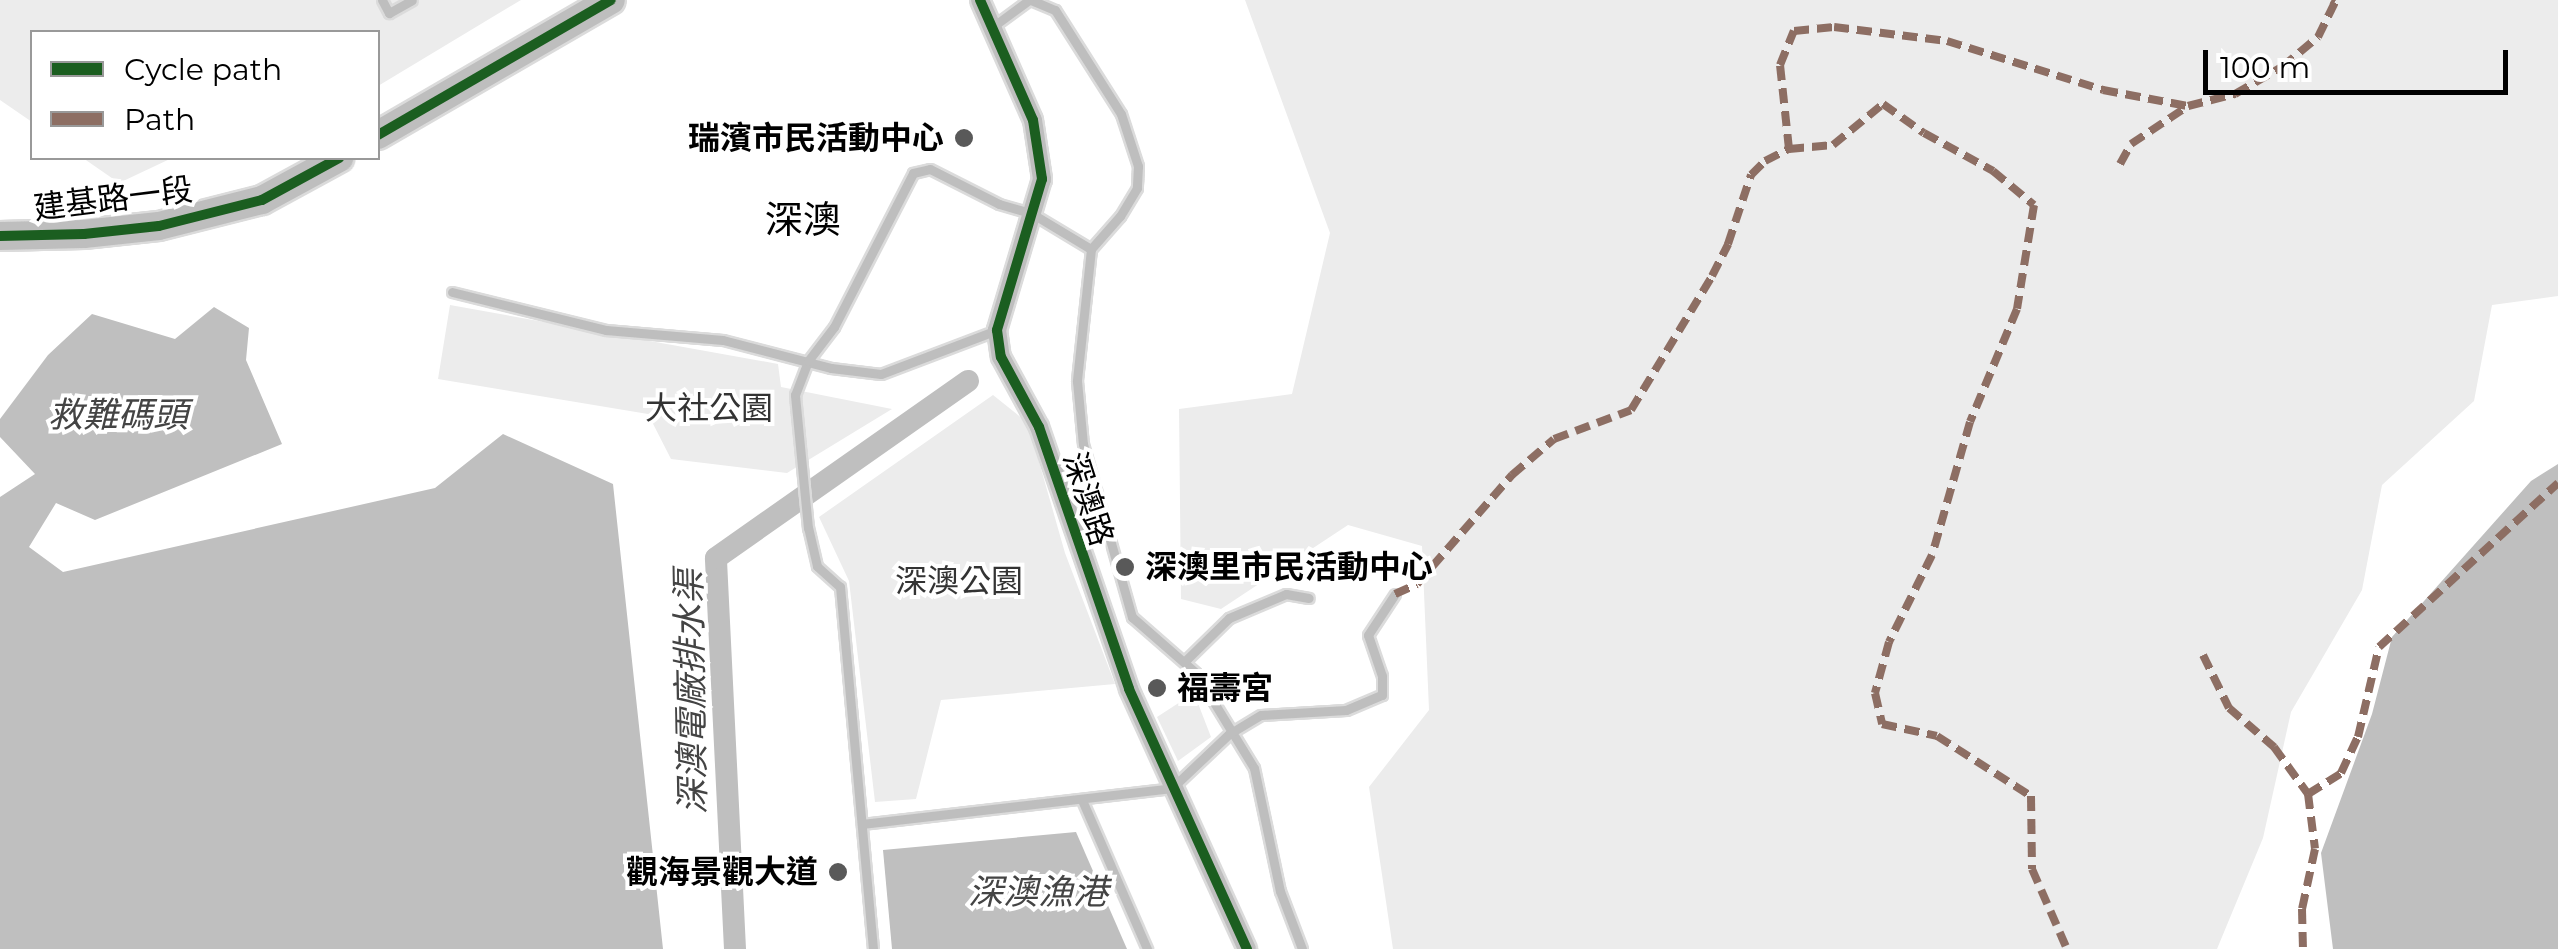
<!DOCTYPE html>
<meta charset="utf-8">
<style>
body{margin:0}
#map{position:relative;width:2558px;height:949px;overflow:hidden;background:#fff;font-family:Montserrat,"Noto Sans TC",sans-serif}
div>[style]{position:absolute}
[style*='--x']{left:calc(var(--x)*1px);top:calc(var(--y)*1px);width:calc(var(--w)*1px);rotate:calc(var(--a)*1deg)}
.green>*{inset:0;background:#ececec}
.water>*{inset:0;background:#bfbfbf}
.canal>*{height:22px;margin:-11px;padding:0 11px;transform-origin:11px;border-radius:11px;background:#bfbfbf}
.roads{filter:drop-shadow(2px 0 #dbdbdb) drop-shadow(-2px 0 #dbdbdb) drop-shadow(0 2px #dbdbdb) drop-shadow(0 -2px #dbdbdb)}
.service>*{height:9px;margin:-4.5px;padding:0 4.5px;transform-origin:4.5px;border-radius:4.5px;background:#bebebe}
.minor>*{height:18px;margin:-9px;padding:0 9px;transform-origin:9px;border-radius:9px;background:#bebebe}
.primary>*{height:28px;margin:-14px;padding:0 14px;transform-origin:14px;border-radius:14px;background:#bebebe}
.quiet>*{height:8px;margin-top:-4px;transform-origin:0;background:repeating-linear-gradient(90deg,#8d6e63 0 15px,transparent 0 23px)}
.cycleway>*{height:10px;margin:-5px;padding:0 5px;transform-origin:5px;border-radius:5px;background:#1b5e20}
.dots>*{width:28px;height:28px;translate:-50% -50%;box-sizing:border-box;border:5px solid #fff;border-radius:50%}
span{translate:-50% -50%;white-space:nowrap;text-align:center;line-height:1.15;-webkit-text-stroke:8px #fff;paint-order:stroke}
.poi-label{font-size:32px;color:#000;font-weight:700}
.right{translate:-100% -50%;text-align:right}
.left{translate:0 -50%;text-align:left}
.street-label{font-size:32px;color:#000}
.park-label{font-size:32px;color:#333}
.water-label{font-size:35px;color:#444;font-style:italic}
.quarter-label{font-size:38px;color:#000}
.legend{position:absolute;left:30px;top:30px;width:350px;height:130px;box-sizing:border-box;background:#fff;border:2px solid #999;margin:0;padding:12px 18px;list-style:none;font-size:30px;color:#000}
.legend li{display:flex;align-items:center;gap:20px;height:50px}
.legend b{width:50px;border:2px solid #999}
.scale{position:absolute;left:2203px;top:50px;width:305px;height:45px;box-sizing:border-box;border:5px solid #000;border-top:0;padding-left:12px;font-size:30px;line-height:35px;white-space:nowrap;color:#000;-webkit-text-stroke:8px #fff;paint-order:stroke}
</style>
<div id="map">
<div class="green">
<div style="clip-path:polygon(0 0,521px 0,378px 86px,378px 32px,32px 32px,32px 122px,0 100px)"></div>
<div style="clip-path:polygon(1245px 0,2558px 0,2558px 296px,2492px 305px,2474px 401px,2382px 485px,2362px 590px,2291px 712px,2263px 838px,2217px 949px,1393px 949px,1369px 787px,1429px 710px,1422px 546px,1348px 525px,1221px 609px,1181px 599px,1179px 409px,1292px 394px,1330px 233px)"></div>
<div style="clip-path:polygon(83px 158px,172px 158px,119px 183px)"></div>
<div style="clip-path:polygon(450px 305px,778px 364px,781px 387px,892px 409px,787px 473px,671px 459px,648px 414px,438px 379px)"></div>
<div style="clip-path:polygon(993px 395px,1028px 423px,1065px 553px,1115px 684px,941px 700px,916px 799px,875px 802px,849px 581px,819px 517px)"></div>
<div style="clip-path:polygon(1194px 693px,1211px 737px,1178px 761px,1157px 717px)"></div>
</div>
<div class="water">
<div style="clip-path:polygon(214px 307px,249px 328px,246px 360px,282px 444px,95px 520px,56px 503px,29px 547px,63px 572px,435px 488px,503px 434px,613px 484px,663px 949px,0 949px,0 497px,35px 474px,0 437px,0 419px,48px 355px,92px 314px,175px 339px)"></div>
<div style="clip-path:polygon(2558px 464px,2558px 949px,2333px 949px,2321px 853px,2372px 714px,2392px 637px,2531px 481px)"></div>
<div style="clip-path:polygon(1076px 832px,1127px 949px,892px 949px,883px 850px)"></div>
</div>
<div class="canal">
<div style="--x:735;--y:949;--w:391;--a:-92.8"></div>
<div style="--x:716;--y:558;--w:308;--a:-35.1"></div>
</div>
<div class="roads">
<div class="service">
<div style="--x:382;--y:0;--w:15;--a:62"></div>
<div style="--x:389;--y:13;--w:26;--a:-29"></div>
<div style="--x:1031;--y:0;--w:26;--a:23"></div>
<div style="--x:1055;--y:10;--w:123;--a:57.6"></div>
<div style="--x:1121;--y:114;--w:55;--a:71.9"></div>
<div style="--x:1138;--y:166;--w:22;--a:93"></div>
<div style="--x:1137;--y:188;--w:33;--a:121"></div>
<div style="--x:1120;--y:216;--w:44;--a:131.3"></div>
<div style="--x:1091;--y:249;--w:133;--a:96.1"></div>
<div style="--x:1077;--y:381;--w:63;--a:84.6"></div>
<div style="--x:1083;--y:444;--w:180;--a:74.2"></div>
<div style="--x:1132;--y:617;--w:85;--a:41.2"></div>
<div style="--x:1196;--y:673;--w:111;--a:58.6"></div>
<div style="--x:1254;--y:768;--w:126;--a:78.1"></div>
<div style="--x:1280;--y:891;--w:62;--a:69.2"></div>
<div style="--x:991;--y:28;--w:47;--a:-36.4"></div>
<div style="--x:452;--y:292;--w:159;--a:13.9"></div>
<div style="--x:606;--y:330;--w:117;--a:4.9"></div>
<div style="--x:723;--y:340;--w:112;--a:14.5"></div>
<div style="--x:831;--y:368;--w:50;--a:6.8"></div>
<div style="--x:881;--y:374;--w:124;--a:-20.8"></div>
<div style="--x:1184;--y:662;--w:63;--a:-44.4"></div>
<div style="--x:1229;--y:618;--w:62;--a:-22.8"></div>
<div style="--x:1286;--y:594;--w:23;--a:10"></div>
<div style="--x:1082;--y:800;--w:163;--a:66.4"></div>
<div style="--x:862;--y:824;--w:312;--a:-6.6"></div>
<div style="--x:1172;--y:788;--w:79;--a:-43.5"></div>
<div style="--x:1229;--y:734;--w:37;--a:-31"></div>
<div style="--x:1261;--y:715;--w:85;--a:-3.4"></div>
<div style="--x:1346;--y:710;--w:39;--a:-23"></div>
<div style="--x:1382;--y:695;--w:19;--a:-90"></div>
<div style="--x:1382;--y:676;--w:43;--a:-108.9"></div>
<div style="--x:1368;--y:635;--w:49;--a:-56.6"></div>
<div style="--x:873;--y:949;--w:364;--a:-95.2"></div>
<div style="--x:840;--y:587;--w:31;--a:-138"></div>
<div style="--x:817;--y:566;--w:39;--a:-103"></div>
<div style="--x:808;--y:528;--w:134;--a:-95.6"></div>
<div style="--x:795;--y:395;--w:36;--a:-69"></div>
<div style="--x:808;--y:361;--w:43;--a:-52.6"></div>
<div style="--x:834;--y:327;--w:173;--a:-62.8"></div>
<div style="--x:913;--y:173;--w:17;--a:-13"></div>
<div style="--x:930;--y:169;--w:77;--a:26.9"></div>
<div style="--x:999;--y:204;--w:33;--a:16"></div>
<div style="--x:1031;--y:213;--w:70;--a:31"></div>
</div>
<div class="minor">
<div style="--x:980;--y:0;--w:131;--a:66.2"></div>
<div style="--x:1033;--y:120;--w:60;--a:81.3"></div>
<div style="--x:1042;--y:179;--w:158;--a:106.6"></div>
<div style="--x:997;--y:330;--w:27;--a:82"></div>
<div style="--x:1001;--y:357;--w:80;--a:61.5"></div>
<div style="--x:1039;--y:427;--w:277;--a:71"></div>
<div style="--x:1129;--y:689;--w:286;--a:65.6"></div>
</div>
<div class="primary">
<div style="--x:378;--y:135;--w:269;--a:-30.1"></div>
<div style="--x:0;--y:236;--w:84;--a:-1.4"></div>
<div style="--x:84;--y:234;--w:75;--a:-6.1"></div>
<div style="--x:159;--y:226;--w:106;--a:-14.2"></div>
<div style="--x:262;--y:200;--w:88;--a:-28.6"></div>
</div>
</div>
<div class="quiet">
<div style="--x:1789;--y:149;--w:84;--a:-96.1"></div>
<div style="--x:1780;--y:65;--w:37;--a:-68"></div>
<div style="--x:1794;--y:31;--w:40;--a:-5.7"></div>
<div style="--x:1834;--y:27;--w:114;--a:7.1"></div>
<div style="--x:1947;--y:41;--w:164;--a:17.4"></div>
<div style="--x:2103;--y:90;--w:86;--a:10.7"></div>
<div style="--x:2188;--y:106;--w:49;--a:-14.3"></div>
<div style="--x:2235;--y:94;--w:54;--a:-29.9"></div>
<div style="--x:2282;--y:67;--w:47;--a:-39.8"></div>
<div style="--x:2318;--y:37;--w:39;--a:-64"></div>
<div style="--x:2335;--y:2;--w:4;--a:-153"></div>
<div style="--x:2120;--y:164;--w:23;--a:-61"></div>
<div style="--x:2131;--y:144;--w:69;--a:-33.7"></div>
<div style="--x:1395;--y:594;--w:24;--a:-24"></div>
<div style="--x:1417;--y:584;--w:145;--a:-48.9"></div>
<div style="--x:1512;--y:475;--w:55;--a:-40.6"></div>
<div style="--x:1554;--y:439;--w:82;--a:-20.6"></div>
<div style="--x:1631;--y:410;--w:157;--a:-58.8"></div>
<div style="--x:1712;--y:276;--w:36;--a:-63"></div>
<div style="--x:1728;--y:244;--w:73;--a:-71.6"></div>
<div style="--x:1751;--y:175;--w:20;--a:-45"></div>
<div style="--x:1765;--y:161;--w:27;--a:-27"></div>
<div style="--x:1789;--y:149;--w:44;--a:-5.2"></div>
<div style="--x:1833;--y:145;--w:65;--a:-39.4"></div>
<div style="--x:1883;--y:104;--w:50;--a:35.3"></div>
<div style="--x:1924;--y:133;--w:79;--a:28.8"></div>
<div style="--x:1993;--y:171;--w:53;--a:39.7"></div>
<div style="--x:2034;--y:205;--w:105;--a:99.3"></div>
<div style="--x:2017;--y:309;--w:122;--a:112.6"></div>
<div style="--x:1970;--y:422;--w:138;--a:105.9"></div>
<div style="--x:1932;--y:555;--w:97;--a:116.3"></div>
<div style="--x:1889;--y:642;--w:53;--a:105.4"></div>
<div style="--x:1875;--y:693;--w:32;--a:77"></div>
<div style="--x:1882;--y:724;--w:56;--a:12.3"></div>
<div style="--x:1937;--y:736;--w:112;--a:32.6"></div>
<div style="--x:2031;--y:796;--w:73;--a:89.2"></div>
<div style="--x:2032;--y:869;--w:87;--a:66.4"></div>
<div style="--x:2203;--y:655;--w:59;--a:63.9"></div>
<div style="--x:2229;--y:708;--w:60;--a:40.9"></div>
<div style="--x:2274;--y:747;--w:58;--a:54.1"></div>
<div style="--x:2308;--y:794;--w:55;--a:82.7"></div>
<div style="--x:2315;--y:849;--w:61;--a:102.2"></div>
<div style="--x:2302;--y:909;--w:40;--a:88.6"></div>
<div style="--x:2308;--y:794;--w:39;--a:-32"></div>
<div style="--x:2341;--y:773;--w:40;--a:-65"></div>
<div style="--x:2358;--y:737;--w:92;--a:-76.9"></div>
<div style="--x:2379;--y:647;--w:243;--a:-42.5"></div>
</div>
<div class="cycleway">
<div style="--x:980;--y:0;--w:131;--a:66.2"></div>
<div style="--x:1033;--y:120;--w:60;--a:81.3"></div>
<div style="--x:1042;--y:179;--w:158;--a:106.6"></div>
<div style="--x:997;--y:330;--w:27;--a:82"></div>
<div style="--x:1001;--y:357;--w:80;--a:61.5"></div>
<div style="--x:1039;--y:427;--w:277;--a:71"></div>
<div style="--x:1129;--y:689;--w:286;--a:65.6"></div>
<div style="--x:378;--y:135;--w:269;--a:-30.1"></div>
<div style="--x:0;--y:236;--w:84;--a:-1.4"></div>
<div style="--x:84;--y:234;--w:75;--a:-6.1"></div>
<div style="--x:159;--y:226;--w:106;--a:-14.2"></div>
<div style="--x:262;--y:200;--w:88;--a:-28.6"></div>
</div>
<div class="dots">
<div style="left:964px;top:138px;background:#595959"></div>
<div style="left:1125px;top:567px;background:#595959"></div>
<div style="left:1157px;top:688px;background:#595959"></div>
<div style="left:838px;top:872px;background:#595959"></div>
</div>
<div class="poi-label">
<span class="right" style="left:944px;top:138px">瑞濱市民活動中心</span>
<span class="left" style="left:1145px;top:567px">深澳里市民活動中心</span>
<span class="left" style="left:1177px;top:688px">福壽宮</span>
<span class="right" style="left:818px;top:872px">觀海景觀大道</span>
</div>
<div class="street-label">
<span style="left:113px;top:199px;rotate:-7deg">建基路一段</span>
<span style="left:1088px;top:499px;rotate:72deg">深澳路</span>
</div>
<div class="park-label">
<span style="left:709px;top:408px">大社公園</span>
<span style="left:959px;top:581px">深澳公園</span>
</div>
<div class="water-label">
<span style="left:118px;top:415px">救難碼頭</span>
<span style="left:691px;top:692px;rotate:-91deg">深澳電廠排水渠</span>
<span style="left:1038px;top:892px">深澳漁港</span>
</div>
<div class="quarter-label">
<span style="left:803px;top:220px">深澳</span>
</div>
<ul class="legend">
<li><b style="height:12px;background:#1b5e20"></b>Cycle path</li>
<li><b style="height:12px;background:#8d6e63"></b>Path</li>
</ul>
<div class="scale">100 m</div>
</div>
